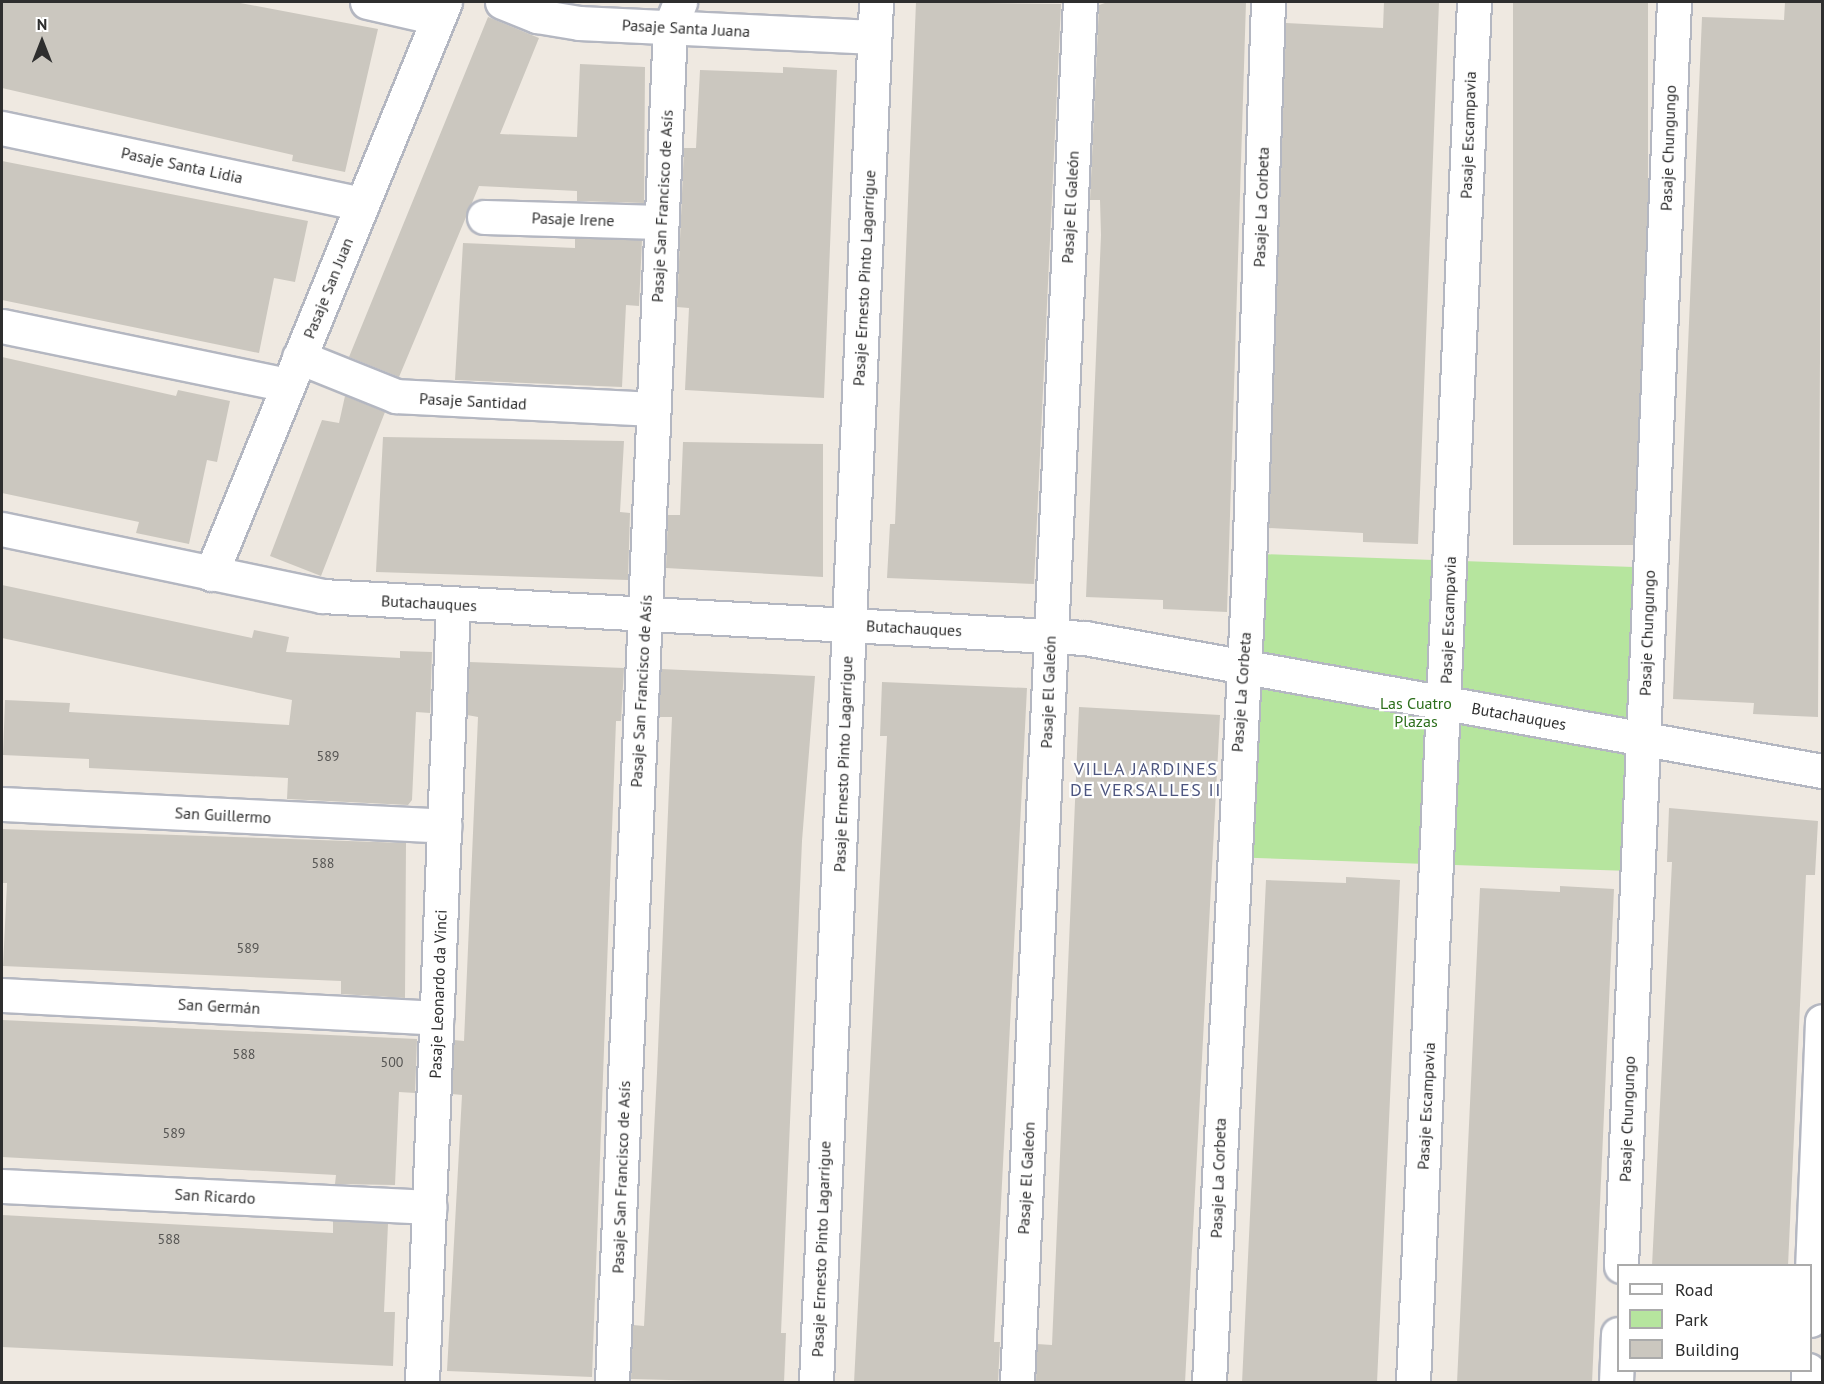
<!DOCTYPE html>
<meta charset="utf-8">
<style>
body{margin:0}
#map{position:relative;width:1824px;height:1384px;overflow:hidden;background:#efe9e1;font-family:"PT Sans",sans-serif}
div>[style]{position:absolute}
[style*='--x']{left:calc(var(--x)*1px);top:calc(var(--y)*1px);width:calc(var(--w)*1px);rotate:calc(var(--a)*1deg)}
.green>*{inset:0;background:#b6e59e;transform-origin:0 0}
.building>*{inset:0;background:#cbc7bf;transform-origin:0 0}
.roads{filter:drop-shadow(2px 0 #b4b7c1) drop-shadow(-2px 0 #b4b7c1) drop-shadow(0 2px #b4b7c1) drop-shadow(0 -2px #b4b7c1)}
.minor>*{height:33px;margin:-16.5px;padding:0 16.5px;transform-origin:16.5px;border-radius:16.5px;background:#fff}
span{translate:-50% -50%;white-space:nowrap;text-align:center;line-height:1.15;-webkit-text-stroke:4.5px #fff;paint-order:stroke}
.number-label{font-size:14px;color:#555452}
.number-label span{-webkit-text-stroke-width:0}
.street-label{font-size:16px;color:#2e2e2e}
.park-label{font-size:16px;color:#2c6e1b}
.neighbourhood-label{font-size:18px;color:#4d5680;letter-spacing:1.5px}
.frame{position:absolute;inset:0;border:3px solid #2e2e2e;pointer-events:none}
.legend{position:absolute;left:1617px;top:1264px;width:195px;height:108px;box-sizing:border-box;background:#fff;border:2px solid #ababab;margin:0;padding:8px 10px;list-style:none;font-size:18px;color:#2e2e2e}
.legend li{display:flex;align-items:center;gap:12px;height:30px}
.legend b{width:30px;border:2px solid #ababab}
.north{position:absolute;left:12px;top:12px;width:60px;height:60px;-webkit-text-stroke:4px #fff;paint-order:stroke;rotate:0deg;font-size:16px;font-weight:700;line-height:24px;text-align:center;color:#2e2e2e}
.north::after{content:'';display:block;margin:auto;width:21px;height:27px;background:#2e2e2e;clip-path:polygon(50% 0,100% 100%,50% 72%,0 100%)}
</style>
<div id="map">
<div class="green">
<div style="left:1260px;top:554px;width:374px;height:304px;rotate:2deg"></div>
</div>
<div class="building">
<div style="clip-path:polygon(2px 2px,235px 2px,378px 29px,345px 172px,292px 161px,293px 155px,2px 88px)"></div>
<div style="clip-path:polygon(916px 2px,1061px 4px,1034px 584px,887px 578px,890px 524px,895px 524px)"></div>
<div style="clip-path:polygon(1108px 2px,1246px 2px,1227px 612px,1163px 609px,1163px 600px,1086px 597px,1101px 235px,1100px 200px,1090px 200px,1099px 5px)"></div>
<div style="clip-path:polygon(1384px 2px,1439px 2px,1418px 544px,1363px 542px,1363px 533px,1269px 528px,1286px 23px,1383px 28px)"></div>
<div style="left:1513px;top:2px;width:135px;height:543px"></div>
<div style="clip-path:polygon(1785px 2px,1822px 2px,1818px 717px,1753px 714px,1754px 703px,1673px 699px,1702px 17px,1784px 20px)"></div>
<div style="clip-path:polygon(488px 17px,539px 38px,500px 134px,577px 137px,580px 64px,645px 67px,644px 203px,577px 201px,577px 191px,479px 186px,399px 377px,349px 357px)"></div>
<div style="clip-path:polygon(783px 67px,837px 70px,824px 398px,685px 390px,689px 308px,677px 307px,684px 148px,696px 148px,700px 70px,783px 73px)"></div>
<div style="clip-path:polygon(2px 161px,308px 221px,295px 282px,274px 278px,259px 353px,2px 300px)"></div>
<div style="clip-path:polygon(575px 238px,642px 240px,639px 306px,626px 305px,622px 387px,455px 380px,463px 243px,575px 248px)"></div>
<div style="clip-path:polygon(2px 357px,176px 396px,178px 390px,230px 401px,217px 462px,207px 460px,189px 544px,136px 533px,139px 522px,2px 493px)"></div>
<div style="clip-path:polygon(345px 396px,385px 412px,321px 576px,270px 556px,322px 420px,339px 423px)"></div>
<div style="clip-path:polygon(383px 437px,624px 441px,620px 512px,630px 513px,628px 580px,376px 572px)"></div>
<div style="clip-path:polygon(683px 442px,823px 444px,823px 577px,666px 568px,668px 515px,680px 515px)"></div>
<div style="clip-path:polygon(2px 585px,252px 638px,254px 630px,289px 637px,286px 652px,400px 658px,400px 651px,432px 652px,430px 713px,416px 712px,412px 800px,408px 805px,287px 799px,288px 778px,89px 768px,89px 759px,3px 755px,5px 700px,70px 703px,69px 712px,289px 725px,292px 700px,2px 638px)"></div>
<div style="clip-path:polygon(469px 662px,624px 668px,621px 721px,616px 721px,592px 1377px,447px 1371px,462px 1095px,452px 1094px,454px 1040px,464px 1041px,478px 717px,467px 715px)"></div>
<div style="clip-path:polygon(661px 669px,815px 676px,802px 841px,781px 1333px,786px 1333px,784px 1383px,631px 1379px,633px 1325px,644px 1326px,657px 1073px,672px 717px,659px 717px)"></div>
<div style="clip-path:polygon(882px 682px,1027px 688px,994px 1342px,1000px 1342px,998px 1383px,854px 1383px,887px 736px,880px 736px)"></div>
<div style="clip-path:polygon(1079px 707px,1220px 715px,1185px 1383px,1036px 1383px,1037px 1344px,1052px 1345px)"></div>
<div style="clip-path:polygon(1669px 808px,1818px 821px,1815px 875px,1806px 875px,1788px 1266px,1652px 1266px,1672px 862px,1667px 862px)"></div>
<div style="clip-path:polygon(2px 829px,406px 843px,405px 998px,341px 994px,341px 981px,3px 966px,7px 883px,2px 883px)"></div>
<div style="clip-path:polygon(1346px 877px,1400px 880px,1377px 1383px,1242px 1383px,1266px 880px,1346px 883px)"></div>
<div style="clip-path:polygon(1560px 886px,1614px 889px,1592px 1383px,1457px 1383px,1480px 888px,1560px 892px)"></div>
<div style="clip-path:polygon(2px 1020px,417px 1039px,415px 1093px,399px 1092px,395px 1185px,335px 1184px,336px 1175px,2px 1157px)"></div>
<div style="clip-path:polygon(2px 1215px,333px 1233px,333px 1221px,388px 1224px,384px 1312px,395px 1312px,393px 1366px,2px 1347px)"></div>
</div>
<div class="roads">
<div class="minor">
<div style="--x:367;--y:2;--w:73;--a:12.7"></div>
<div style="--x:502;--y:2;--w:38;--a:22"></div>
<div style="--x:537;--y:16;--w:43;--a:9.5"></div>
<div style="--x:579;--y:23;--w:295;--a:2.7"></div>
<div style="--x:2;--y:128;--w:368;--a:11.9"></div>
<div style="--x:484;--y:217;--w:177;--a:1.6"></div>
<div style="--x:2;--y:326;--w:292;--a:11.7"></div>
<div style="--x:299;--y:357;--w:105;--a:21.9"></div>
<div style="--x:396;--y:396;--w:257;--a:2.9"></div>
<div style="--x:2;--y:529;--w:327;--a:11.8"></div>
<div style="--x:322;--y:596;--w:764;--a:3.15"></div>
<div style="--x:1085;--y:638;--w:749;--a:10.23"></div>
<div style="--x:211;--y:574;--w:618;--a:-67.75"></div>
<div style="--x:2;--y:804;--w:443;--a:2.8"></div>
<div style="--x:2;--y:995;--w:435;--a:3"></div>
<div style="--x:2;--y:1186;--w:428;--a:2.8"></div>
<div style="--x:1621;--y:1266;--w:1265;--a:-87.6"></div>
<div style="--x:1810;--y:1320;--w:299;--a:-87.7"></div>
<div style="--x:422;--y:1382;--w:778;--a:-87.72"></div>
<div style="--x:612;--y:1382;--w:1356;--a:-87.55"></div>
<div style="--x:670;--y:27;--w:27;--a:-68"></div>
<div style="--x:816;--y:1382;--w:1381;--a:-87.51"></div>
<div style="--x:1017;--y:1382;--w:1381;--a:-87.39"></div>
<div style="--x:1209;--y:1382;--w:817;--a:-87.19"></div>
<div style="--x:1249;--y:566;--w:564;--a:-88.07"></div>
<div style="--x:1413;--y:1382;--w:1381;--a:-87.47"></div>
<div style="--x:1616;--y:1382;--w:48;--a:-87.6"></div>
<div style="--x:1808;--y:1382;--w:12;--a:-90"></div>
</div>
</div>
<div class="number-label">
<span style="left:328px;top:756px">589</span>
<span style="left:323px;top:863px">588</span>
<span style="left:248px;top:948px">589</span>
<span style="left:244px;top:1054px">588</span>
<span style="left:392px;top:1062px">500</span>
<span style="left:174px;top:1133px">589</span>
<span style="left:169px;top:1239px">588</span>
</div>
<div class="street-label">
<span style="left:686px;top:28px;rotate:3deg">Pasaje Santa Juana</span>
<span style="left:1468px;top:135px;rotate:-88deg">Pasaje Escampavia</span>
<span style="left:1668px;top:148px;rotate:-88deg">Pasaje Chungungo</span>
<span style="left:182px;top:165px;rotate:12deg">Pasaje Santa Lidia</span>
<span style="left:662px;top:206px;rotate:-87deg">Pasaje San Francisco de Asís</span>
<span style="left:1070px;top:207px;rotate:-87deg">Pasaje El Galeón</span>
<span style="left:1261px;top:207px;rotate:-88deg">Pasaje La Corbeta</span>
<span style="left:573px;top:219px;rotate:2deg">Pasaje Irene</span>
<span style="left:864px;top:278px;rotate:-87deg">Pasaje Ernesto Pinto Lagarrigue</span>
<span style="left:328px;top:288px;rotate:-68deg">Pasaje San Juan</span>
<span style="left:473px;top:401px;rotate:3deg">Pasaje Santidad</span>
<span style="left:429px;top:603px;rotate:3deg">Butachauques</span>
<span style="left:1448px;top:620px;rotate:-88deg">Pasaje Escampavia</span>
<span style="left:914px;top:628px;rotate:3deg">Butachauques</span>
<span style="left:1647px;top:633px;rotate:-88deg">Pasaje Chungungo</span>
<span style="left:641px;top:691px;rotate:-87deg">Pasaje San Francisco de Asís</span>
<span style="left:1048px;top:692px;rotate:-88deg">Pasaje El Galeón</span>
<span style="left:1241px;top:692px;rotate:-86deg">Pasaje La Corbeta</span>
<span style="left:1519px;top:716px;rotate:10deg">Butachauques</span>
<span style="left:843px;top:764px;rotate:-88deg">Pasaje Ernesto Pinto Lagarrigue</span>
<span style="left:223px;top:815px;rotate:3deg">San Guillermo</span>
<span style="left:438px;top:994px;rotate:-88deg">Pasaje Leonardo da Vinci</span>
<span style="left:219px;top:1006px;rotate:3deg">San Germán</span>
<span style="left:1426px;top:1106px;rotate:-87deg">Pasaje Escampavia</span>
<span style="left:1627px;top:1119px;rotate:-88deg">Pasaje Chungungo</span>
<span style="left:621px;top:1177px;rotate:-88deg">Pasaje San Francisco de Asís</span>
<span style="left:1026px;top:1178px;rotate:-87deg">Pasaje El Galeón</span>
<span style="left:1218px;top:1178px;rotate:-88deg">Pasaje La Corbeta</span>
<span style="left:215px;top:1196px;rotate:3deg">San Ricardo</span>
<span style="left:821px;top:1249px;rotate:-88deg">Pasaje Ernesto Pinto Lagarrigue</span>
</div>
<div class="park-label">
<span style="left:1416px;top:712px">Las Cuatro<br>Plazas</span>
</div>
<div class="neighbourhood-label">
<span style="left:1146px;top:780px">VILLA JARDINES<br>DE VERSALLES II</span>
</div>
<div class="frame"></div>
<ul class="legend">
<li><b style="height:8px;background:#fff"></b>Road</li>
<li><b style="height:16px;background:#b6e59e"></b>Park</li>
<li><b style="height:16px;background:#cbc7bf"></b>Building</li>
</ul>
<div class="north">N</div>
</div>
